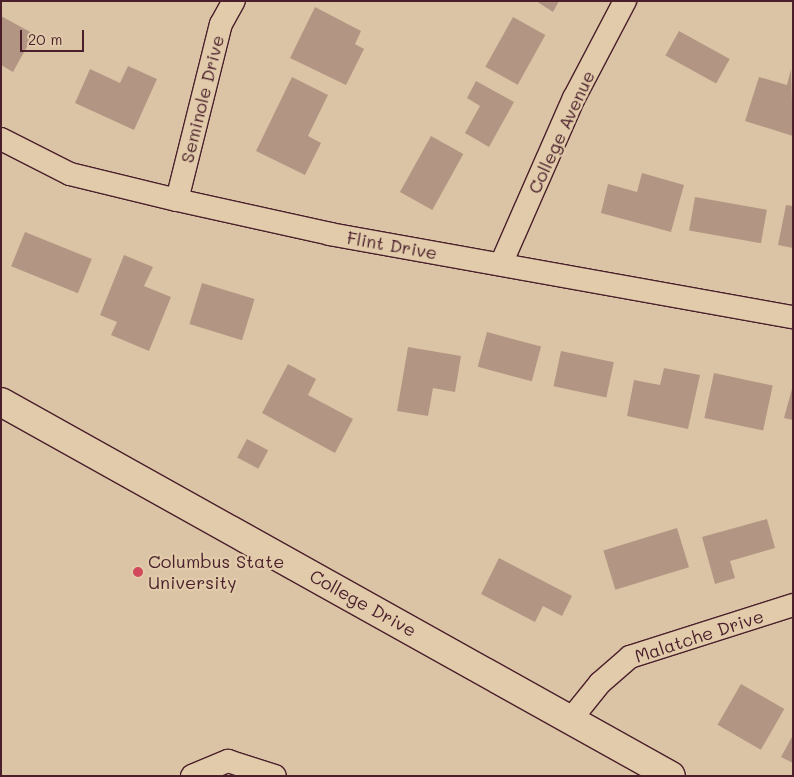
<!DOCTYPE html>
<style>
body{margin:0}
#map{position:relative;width:794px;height:777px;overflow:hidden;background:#dbc4a5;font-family:Mali,sans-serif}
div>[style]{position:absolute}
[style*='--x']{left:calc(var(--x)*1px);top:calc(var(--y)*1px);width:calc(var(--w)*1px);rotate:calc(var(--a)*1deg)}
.building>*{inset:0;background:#b29683;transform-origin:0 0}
.roads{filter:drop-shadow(1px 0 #4a1f2b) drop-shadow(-1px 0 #4a1f2b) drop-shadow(0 1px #4a1f2b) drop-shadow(0 -1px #4a1f2b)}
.street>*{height:22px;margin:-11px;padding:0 11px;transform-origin:11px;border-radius:11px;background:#e1cbaa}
.secondary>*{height:28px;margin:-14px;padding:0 14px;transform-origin:14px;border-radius:14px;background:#e1cbaa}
.dots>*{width:14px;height:14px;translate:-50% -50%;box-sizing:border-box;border:2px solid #e1cbaa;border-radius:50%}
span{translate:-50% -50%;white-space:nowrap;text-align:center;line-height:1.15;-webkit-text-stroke:4.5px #e1cbaa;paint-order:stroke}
.street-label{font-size:18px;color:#4a1f2b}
.poi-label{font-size:18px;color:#4a1f2b}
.left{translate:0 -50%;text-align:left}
.frame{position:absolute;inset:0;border:2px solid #4a1f2b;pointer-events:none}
.scale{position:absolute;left:20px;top:30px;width:64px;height:22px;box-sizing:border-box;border:2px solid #4a1f2b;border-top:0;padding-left:6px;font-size:15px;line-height:18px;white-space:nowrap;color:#4a1f2b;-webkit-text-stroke:4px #e1cbaa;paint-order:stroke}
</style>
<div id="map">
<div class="building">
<div style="clip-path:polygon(536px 1px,559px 1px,553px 12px)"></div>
<div style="clip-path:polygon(315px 7px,361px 31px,355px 44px,364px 49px,346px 85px,290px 58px)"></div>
<div style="clip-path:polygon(1px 16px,34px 34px,13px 72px,1px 65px)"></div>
<div style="left:513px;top:17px;width:37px;height:57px;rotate:29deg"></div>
<div style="left:679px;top:31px;width:58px;height:28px;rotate:29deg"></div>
<div style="clip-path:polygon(128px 66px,157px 79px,134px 130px,75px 103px,90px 69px,120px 83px)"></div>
<div style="clip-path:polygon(791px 69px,793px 136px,745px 121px,759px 77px,787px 85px)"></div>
<div style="clip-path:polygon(292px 77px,328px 95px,308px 136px,321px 143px,305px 175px,256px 151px)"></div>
<div style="clip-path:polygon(476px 81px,514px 102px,489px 147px,465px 133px,480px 106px,467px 98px)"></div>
<div style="left:431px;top:136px;width:37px;height:64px;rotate:29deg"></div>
<div style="clip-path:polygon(642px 173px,684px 185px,671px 232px,601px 213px,608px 184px,637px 192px)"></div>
<div style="left:695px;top:197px;width:73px;height:34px;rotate:10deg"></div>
<div style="clip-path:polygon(786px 205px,793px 206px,793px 248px,778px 245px)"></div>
<div style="left:25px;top:232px;width:72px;height:37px;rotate:22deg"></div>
<div style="clip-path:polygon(124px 255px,153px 267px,144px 286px,171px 297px,149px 351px,111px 335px,117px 322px,100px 315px)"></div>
<div style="left:202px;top:283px;width:55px;height:43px;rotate:17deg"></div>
<div style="left:487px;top:332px;width:56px;height:36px;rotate:15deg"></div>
<div style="clip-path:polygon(408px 347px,461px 356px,455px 392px,433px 388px,428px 416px,397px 411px)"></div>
<div style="left:561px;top:351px;width:54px;height:36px;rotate:12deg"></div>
<div style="clip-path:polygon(288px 364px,316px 379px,308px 395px,353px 419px,335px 453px,262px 413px)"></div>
<div style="clip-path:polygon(664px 368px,700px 375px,688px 429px,627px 416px,634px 380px,660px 385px)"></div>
<div style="left:714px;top:373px;width:60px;height:46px;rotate:12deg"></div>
<div style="clip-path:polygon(793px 385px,793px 420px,784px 418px)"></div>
<div style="left:247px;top:439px;width:24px;height:21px;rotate:28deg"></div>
<div style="clip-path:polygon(767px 519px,775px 548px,730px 561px,735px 578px,715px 584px,702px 537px)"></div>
<div style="left:677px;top:528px;width:41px;height:77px;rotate:73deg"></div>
<div style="clip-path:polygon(499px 558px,572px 596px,562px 616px,543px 606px,535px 622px,481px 594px)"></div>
<div style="left:741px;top:684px;width:50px;height:47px;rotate:30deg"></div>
<div style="clip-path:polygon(793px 735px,793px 763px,781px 757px)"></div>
</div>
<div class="roads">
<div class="street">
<div style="--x:1;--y:139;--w:77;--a:26.9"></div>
<div style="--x:70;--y:174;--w:110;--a:13.7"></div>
<div style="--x:177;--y:200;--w:157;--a:12.5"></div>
<div style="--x:330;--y:234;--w:470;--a:10.2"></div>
<div style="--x:177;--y:200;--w:181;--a:-76"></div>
<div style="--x:221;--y:24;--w:26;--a:-61"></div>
<div style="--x:501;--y:264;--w:181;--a:-66.3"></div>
<div style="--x:574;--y:98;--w:110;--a:-62.3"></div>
<div style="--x:571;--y:719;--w:46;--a:-51.1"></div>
<div style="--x:600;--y:683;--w:40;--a:-41"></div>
<div style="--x:630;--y:657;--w:171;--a:-17.7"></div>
<div style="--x:192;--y:776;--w:39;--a:-23"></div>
<div style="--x:228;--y:761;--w:49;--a:17.7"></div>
</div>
<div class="secondary">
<div style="--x:1;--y:402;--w:767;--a:29.17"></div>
</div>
</div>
<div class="dots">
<div style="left:138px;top:572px;background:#d1495b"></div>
</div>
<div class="street-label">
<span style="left:202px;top:99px;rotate:-76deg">Seminole Drive</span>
<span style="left:561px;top:132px;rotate:-65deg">College Avenue</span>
<span style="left:392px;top:245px;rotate:10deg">Flint Drive</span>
<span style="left:363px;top:603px;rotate:29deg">College Drive</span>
<span style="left:699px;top:636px;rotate:-18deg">Malatche Drive</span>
</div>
<div class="poi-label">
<span class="left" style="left:148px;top:572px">Columbus State<br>University</span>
</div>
<div class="frame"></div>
<div class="scale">20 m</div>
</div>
